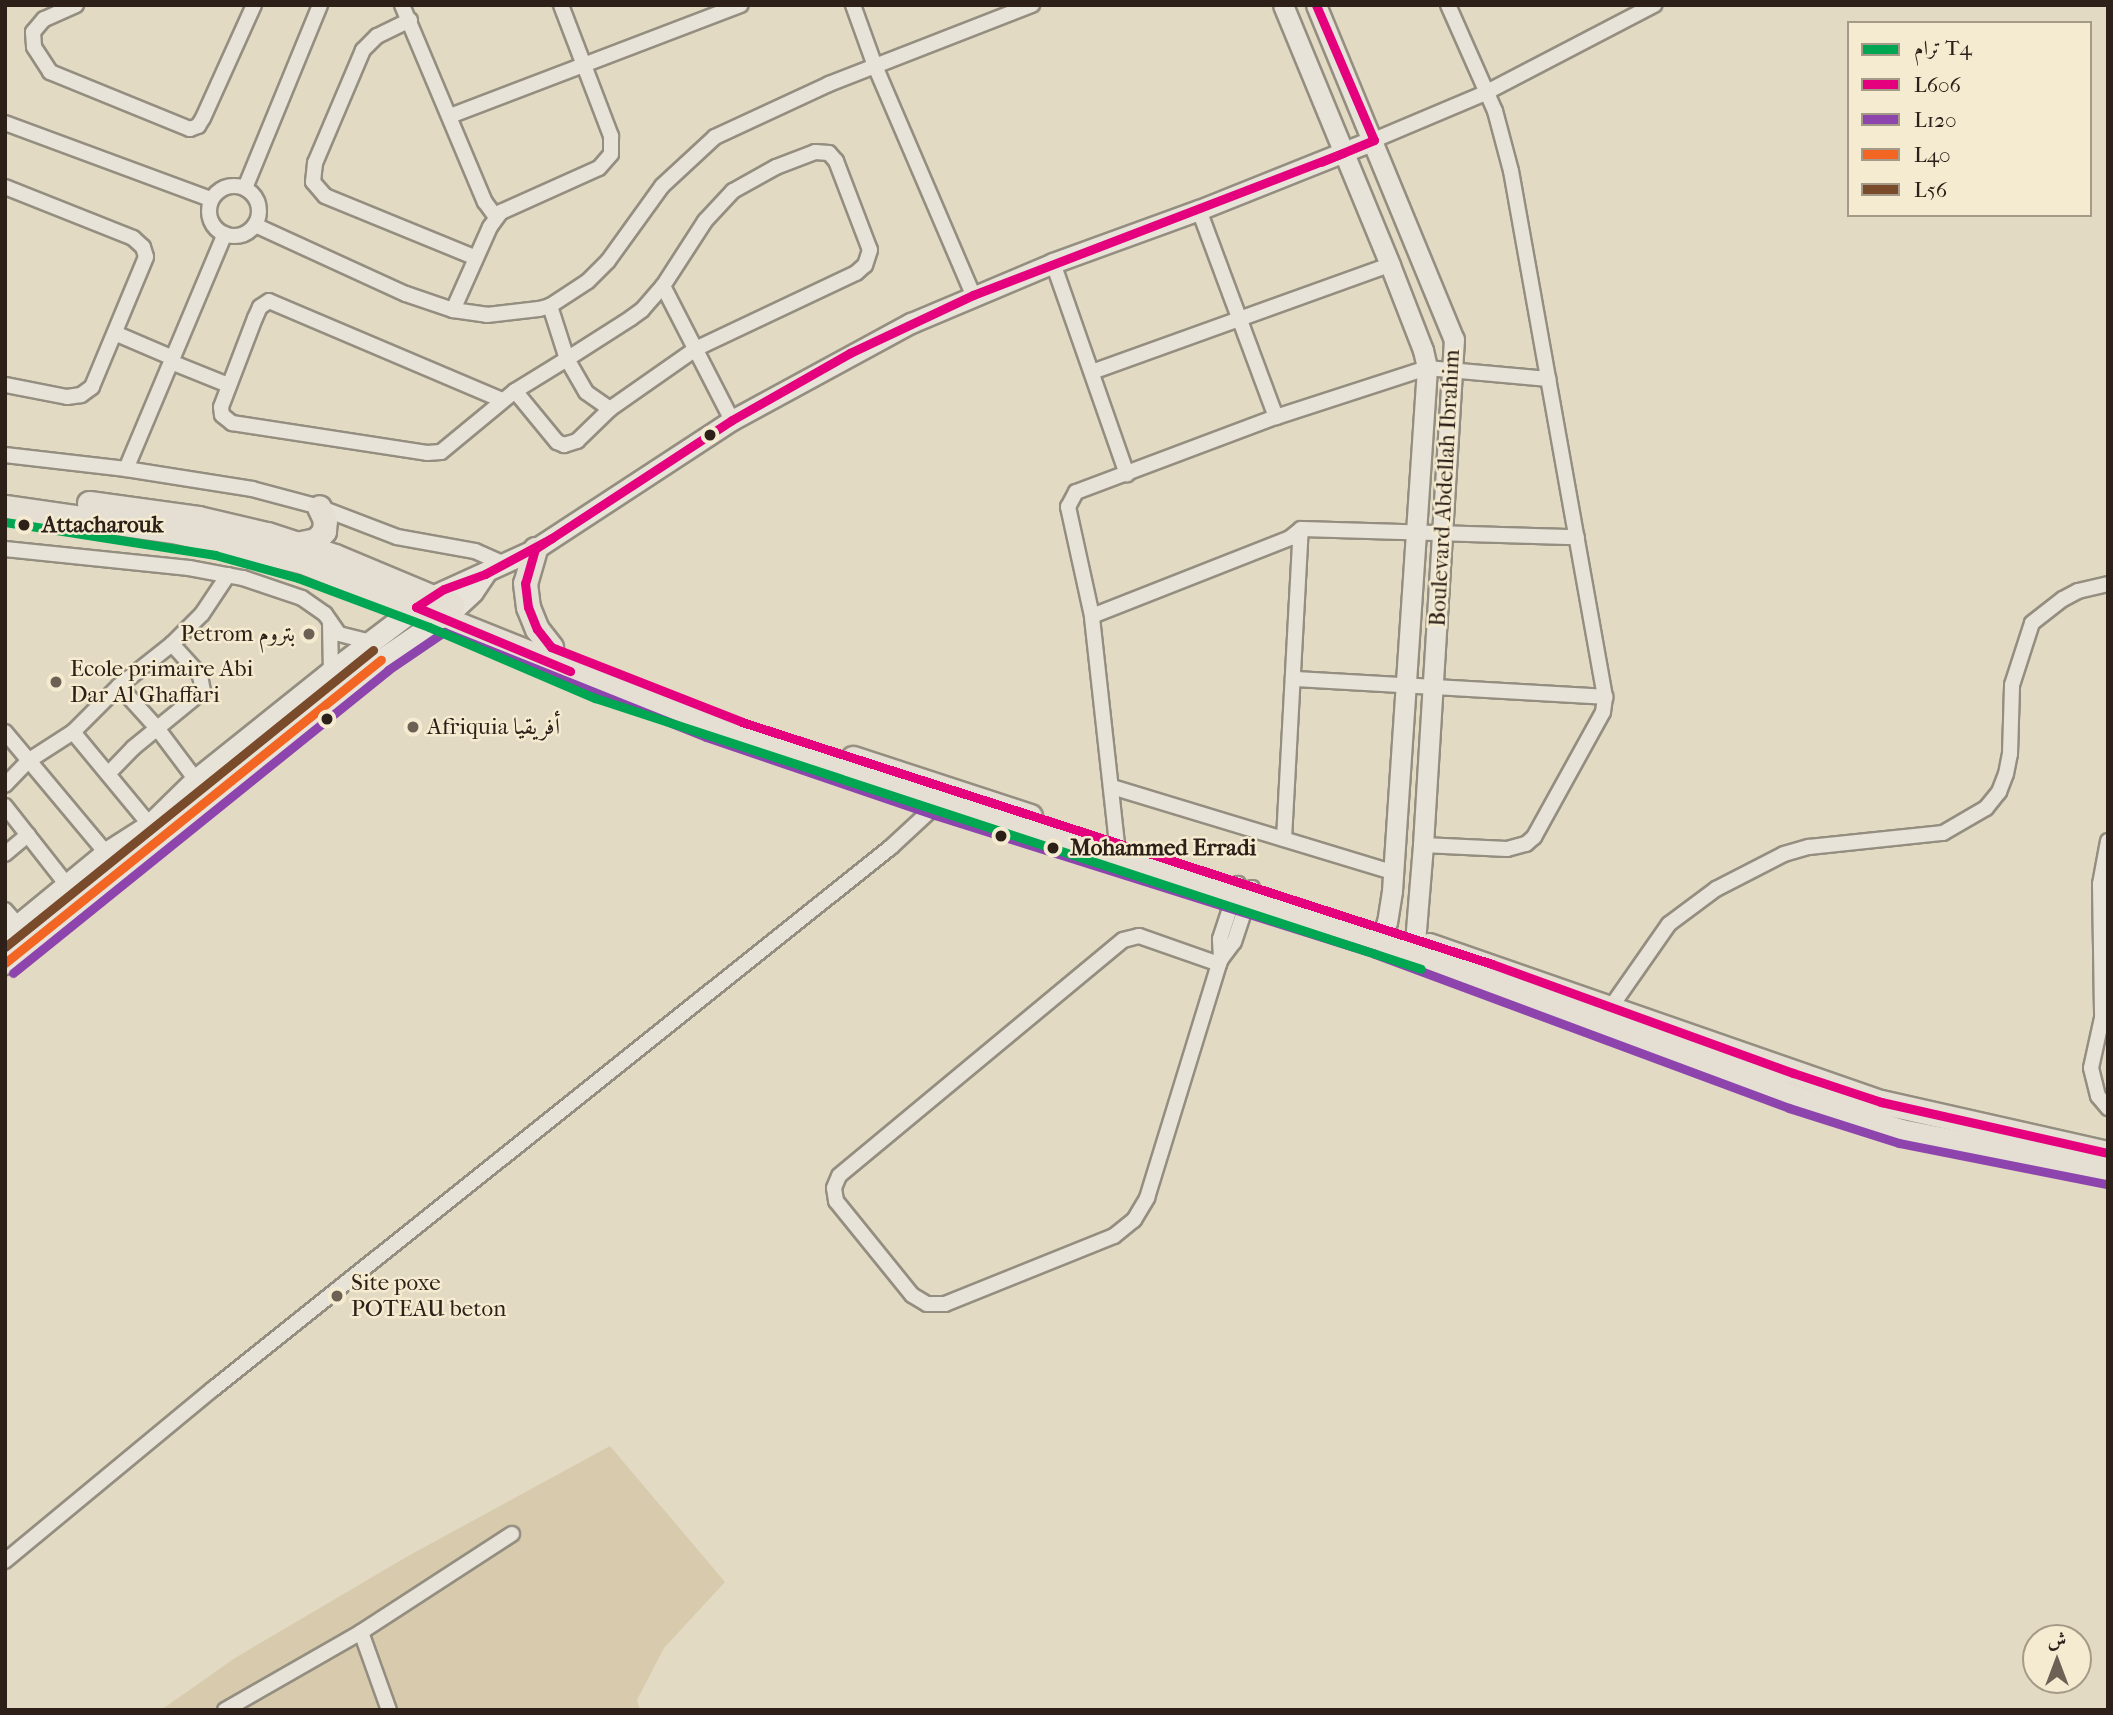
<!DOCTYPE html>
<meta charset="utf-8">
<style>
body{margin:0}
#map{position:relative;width:2113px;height:1715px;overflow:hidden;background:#e3dac3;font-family:"IM FELL French Canon",Amiri,serif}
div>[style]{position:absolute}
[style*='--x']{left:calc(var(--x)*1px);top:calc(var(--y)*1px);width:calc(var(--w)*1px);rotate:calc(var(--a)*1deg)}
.green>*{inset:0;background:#d8cbad}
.roads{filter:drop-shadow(2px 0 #948e80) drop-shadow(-2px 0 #948e80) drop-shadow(0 2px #948e80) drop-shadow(0 -2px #948e80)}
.minor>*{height:14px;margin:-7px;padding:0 7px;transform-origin:7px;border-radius:7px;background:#e8e3d8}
.minor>.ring{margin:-7px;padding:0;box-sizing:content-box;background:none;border:14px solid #e8e3d8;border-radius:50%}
.tertiary>*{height:19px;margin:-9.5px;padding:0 9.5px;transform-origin:9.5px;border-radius:9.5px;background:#e8e3d8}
.secondary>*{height:21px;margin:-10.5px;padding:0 10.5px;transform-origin:10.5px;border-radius:10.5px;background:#e8e3d8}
.primary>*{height:23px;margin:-11.5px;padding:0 11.5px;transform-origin:11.5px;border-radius:11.5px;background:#e4dfd2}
.bus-1>*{height:9px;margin:-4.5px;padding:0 4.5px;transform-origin:4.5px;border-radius:4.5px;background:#e5007d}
.bus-2>*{height:9px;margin:-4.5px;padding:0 4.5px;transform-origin:4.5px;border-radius:4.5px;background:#8e44ad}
.bus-3>*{height:9px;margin:-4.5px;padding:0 4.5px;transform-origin:4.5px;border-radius:4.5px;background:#f26522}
.bus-4>*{height:9px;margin:-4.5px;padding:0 4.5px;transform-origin:4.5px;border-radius:4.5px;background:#7a4b2a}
.tram-1>*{height:9px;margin:-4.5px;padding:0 4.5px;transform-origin:4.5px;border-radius:4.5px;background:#00a651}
.dots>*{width:19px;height:19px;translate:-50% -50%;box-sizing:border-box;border:4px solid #f5ebd0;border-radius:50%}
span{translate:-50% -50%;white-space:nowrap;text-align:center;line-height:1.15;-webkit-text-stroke:5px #f5ebd0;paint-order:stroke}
.street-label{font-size:23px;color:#2c2019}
.stop-label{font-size:23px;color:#2c2019;font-weight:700}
.left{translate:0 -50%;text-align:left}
.poi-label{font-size:23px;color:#2c2019}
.right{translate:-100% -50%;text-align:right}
.frame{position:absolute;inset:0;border:7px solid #2c2019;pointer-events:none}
.legend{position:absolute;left:1847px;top:21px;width:245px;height:196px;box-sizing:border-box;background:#f5ebd0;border:2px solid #a59a87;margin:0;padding:9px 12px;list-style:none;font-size:21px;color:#2c2019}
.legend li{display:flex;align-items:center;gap:14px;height:35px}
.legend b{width:35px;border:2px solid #a59a87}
.north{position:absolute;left:2022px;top:1624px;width:70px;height:70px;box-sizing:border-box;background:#f5ebd0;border:2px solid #a59a87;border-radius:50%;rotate:0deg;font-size:19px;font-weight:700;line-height:28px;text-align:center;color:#2c2019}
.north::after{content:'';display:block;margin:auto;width:24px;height:32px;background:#6c6154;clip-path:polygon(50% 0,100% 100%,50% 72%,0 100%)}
</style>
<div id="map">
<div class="green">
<div style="clip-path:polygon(610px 1446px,725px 1582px,664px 1648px,637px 1700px,640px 1710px,161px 1710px,235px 1658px,408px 1556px)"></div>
</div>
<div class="roads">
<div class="minor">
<div style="--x:76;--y:5;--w:35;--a:156"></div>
<div style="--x:44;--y:19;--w:17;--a:130"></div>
<div style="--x:33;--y:32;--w:15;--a:86"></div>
<div style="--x:34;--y:47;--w:30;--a:57"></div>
<div style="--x:50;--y:72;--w:151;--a:22.2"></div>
<div style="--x:190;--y:129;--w:9;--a:-21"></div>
<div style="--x:198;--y:126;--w:9;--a:-58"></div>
<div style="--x:203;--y:118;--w:124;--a:-65.7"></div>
<div style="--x:402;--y:5;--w:214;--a:67.2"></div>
<div style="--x:485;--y:202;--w:19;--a:54"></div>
<div style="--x:853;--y:5;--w:65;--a:70.2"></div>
<div style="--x:875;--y:66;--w:249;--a:66.8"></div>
<div style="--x:410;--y:20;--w:37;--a:154"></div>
<div style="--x:377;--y:36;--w:20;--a:135"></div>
<div style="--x:363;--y:50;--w:123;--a:113"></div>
<div style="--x:315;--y:163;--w:19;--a:96"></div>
<div style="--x:313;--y:182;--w:18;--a:49"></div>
<div style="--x:325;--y:196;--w:163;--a:22.3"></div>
<div style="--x:450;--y:116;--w:311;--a:-20.9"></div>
<div style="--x:5;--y:123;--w:220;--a:20.3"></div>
<div style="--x:1374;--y:140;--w:121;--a:-22.9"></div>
<div style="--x:1485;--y:93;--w:191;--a:-27.5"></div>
<div class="ring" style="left:209px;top:186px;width:36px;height:36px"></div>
<div style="--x:5;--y:187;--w:138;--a:21.7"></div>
<div style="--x:133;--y:238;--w:13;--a:42"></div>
<div style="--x:143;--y:247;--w:10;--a:73"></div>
<div style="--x:146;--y:257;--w:141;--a:112.6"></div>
<div style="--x:92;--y:387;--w:14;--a:144"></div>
<div style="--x:81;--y:395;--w:14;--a:172"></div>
<div style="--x:67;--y:397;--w:63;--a:-169"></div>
<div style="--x:245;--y:188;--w:198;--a:-67.7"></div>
<div style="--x:1199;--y:210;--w:221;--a:69.6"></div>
<div style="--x:255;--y:225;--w:166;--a:24.6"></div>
<div style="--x:406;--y:294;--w:50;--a:18.8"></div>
<div style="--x:453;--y:310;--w:34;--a:8"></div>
<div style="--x:487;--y:315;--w:52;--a:-6.6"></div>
<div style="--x:539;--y:309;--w:11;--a:-15"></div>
<div style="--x:550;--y:306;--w:45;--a:-33.3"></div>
<div style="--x:588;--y:281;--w:28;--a:-45"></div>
<div style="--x:608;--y:261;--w:92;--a:-54.2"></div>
<div style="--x:662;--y:186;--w:72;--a:-42.8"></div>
<div style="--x:715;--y:137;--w:126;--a:-24.9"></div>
<div style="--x:829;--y:84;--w:218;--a:-21.3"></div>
<div style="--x:1053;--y:263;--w:224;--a:70.7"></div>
<div style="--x:663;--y:286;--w:151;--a:62.8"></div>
<div style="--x:453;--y:310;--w:91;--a:-66"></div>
<div style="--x:490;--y:227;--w:19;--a:-54"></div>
<div style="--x:501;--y:212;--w:107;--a:-24.2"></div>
<div style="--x:599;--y:168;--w:18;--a:-49"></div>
<div style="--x:611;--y:154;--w:18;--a:-90"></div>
<div style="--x:611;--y:136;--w:140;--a:-110.9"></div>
<div style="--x:117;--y:334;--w:61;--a:23.2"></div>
<div style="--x:171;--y:362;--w:61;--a:22"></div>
<div style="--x:1092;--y:372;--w:317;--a:-19.8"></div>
<div style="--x:515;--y:391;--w:66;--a:50.5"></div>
<div style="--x:557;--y:442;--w:8;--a:23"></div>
<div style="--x:564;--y:445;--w:14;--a:-17"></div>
<div style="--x:577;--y:441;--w:46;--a:-44.1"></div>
<div style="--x:502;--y:400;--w:253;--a:-157"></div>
<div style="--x:269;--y:301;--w:11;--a:146"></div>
<div style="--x:260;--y:307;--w:12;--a:114"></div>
<div style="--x:255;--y:318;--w:95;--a:110.9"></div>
<div style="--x:221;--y:407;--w:8;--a:83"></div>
<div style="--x:222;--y:415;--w:13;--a:39"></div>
<div style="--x:232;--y:423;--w:197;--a:8.7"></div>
<div style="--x:427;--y:453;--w:14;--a:-4"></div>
<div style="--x:441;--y:452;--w:96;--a:-39.5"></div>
<div style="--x:515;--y:391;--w:61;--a:-31.6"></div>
<div style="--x:567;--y:359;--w:76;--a:-32.6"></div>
<div style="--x:631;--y:318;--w:14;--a:-36"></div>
<div style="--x:642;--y:310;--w:32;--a:-49"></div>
<div style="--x:663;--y:286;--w:77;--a:-57.1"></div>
<div style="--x:705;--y:221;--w:41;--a:-47"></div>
<div style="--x:733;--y:191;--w:49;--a:-29.2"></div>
<div style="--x:776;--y:167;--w:42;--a:-21"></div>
<div style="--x:815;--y:152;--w:14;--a:4"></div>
<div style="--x:829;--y:153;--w:11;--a:49"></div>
<div style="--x:836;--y:161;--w:95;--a:69.1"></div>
<div style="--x:870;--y:250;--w:16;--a:108"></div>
<div style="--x:865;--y:265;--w:12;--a:138"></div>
<div style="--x:856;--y:273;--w:176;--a:154.7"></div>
<div style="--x:697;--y:348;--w:106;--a:145"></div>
<div style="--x:610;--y:409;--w:29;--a:-145"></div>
<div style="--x:586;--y:392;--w:38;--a:-120"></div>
<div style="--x:567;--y:359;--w:56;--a:-107.8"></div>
<div style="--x:5;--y:455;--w:122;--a:6.6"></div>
<div style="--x:126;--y:469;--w:128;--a:9"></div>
<div style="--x:252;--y:489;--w:69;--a:15"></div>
<div style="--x:319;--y:507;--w:84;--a:21"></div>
<div style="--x:397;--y:537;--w:79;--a:10.2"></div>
<div style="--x:475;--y:551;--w:32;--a:24"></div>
<div style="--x:126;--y:469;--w:255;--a:-67.2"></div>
<div style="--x:5;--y:549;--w:185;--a:5.9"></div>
<div style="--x:189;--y:568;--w:55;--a:10.5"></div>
<div style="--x:243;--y:578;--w:62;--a:18.7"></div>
<div style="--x:302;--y:598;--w:28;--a:35"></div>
<div style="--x:325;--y:614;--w:24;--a:55"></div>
<div style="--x:339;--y:634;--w:32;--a:14"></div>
<div style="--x:1092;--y:616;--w:213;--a:-21.5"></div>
<div style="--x:1290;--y:538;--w:14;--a:-39"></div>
<div style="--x:1301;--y:529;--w:276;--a:1.7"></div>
<div style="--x:330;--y:622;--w:50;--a:88.9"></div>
<div style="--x:1294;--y:679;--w:312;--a:3.3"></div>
<div style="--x:119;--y:686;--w:57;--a:47.9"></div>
<div style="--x:157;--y:728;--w:65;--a:53.1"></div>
<div style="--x:5;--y:732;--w:158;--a:50.1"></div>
<div style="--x:73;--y:732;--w:121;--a:50.4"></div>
<div style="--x:108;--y:774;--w:36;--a:-46"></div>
<div style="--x:133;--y:748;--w:90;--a:-39.2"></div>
<div style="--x:203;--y:691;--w:16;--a:-101"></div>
<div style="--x:200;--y:675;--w:42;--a:-132.1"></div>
<div style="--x:5;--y:785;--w:33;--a:-46"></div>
<div style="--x:28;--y:761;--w:54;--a:-32.8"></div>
<div style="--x:73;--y:732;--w:65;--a:-45"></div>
<div style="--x:119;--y:686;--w:68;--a:-38.4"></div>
<div style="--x:172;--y:644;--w:42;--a:-45"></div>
<div style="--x:202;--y:614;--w:47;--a:-56.3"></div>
<div style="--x:1112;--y:787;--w:293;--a:16.9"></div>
<div style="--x:5;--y:806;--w:100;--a:51.9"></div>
<div style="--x:1284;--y:839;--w:310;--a:-86.9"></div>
<div style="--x:2108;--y:841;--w:44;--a:100.5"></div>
<div style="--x:2100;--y:884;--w:134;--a:89.1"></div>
<div style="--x:2102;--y:1018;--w:51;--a:102.4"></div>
<div style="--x:2091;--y:1068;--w:29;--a:76"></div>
<div style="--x:2098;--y:1096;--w:16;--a:50"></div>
<div style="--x:1117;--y:844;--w:229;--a:-96.3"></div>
<div style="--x:1092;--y:616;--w:112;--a:-102.4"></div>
<div style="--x:1068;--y:507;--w:17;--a:-62"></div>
<div style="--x:1076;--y:492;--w:214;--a:-20.6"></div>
<div style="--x:1276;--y:417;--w:159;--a:-18"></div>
<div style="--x:1427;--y:368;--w:122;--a:5.2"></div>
<div style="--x:1423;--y:845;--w:84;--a:2.7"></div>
<div style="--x:1507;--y:849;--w:20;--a:-15"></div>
<div style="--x:1526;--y:844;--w:11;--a:-41"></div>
<div style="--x:1534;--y:837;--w:143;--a:-61.1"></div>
<div style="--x:1603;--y:712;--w:15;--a:-82"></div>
<div style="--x:1605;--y:697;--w:534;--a:-100.13"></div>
<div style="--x:1511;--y:171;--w:62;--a:-104.9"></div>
<div style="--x:1495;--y:111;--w:116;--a:-113.9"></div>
<div style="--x:5;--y:854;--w:30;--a:-40"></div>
<div style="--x:5;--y:910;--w:20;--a:49"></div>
<div style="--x:1221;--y:959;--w:21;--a:-53"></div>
<div style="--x:1234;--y:942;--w:57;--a:-71.6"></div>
<div style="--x:1219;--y:964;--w:85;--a:-160.7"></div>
<div style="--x:1139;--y:936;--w:16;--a:166"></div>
<div style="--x:1123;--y:940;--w:369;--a:140.3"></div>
<div style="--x:839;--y:1176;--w:13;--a:113"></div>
<div style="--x:834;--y:1188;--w:13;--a:81"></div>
<div style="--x:836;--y:1201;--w:121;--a:51"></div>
<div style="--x:912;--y:1295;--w:17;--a:31"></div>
<div style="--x:927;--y:1304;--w:18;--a:0"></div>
<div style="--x:945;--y:1304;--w:182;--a:-21.9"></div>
<div style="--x:1114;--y:1236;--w:26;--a:-39"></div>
<div style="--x:1134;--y:1220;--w:26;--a:-59"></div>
<div style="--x:1147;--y:1198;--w:245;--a:-72.9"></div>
<div style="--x:1219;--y:964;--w:5;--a:-68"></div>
<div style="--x:1221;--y:959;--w:20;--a:-93"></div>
<div style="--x:1220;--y:939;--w:58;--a:-71.9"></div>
<div style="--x:1611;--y:1007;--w:101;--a:-55.1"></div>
<div style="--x:1669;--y:924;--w:59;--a:-36.7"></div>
<div style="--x:1716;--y:889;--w:76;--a:-27.2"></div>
<div style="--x:1784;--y:854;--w:26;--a:-16"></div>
<div style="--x:1809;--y:847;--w:135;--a:-6"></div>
<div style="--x:1943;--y:833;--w:50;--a:-30.2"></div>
<div style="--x:1986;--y:808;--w:21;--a:-51"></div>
<div style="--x:1999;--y:792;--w:19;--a:-69"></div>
<div style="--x:2006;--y:774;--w:20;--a:-79"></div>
<div style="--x:2010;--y:754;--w:69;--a:-88.3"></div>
<div style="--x:2012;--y:685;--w:65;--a:-72.1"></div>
<div style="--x:2032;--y:623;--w:39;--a:-38"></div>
<div style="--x:2063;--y:599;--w:17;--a:-28"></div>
<div style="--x:2078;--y:591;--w:31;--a:-13"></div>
<div style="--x:5;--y:1561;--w:270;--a:-39.6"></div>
<div style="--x:213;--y:1389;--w:868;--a:-38.64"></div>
<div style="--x:891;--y:847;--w:72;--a:-42.8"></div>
<div style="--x:361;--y:1632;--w:83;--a:70.3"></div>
<div style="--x:225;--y:1710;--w:157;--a:-29.8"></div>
<div style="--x:361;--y:1632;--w:180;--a:-33"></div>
</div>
<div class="tertiary">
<div style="--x:1283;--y:5;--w:281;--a:67.6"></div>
<div style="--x:1390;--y:265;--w:91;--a:68.8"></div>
<div style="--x:1423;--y:350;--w:18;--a:77"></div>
<div style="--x:1427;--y:368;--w:524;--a:93.83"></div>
<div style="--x:1392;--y:891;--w:31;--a:99"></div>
<div style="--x:1387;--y:922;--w:22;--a:112"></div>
<div style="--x:1316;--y:5;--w:361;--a:67.6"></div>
<div style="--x:1454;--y:339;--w:507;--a:93.51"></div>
<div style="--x:1423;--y:845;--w:109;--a:94.7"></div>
<div style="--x:432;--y:596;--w:113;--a:-24.5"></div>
<div style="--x:535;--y:549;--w:235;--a:-33.2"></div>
<div style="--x:732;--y:420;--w:204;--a:-28.5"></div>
<div style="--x:911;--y:323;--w:154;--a:-22.9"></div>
<div style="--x:1053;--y:263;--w:155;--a:-20"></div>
<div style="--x:1199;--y:210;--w:188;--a:-21.8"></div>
<div style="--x:457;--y:607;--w:22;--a:-43"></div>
<div style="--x:473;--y:592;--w:22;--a:-56"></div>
</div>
<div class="secondary">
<div style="--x:5;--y:936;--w:131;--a:-39.4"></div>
<div style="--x:106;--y:853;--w:52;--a:-32.5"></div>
<div style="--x:150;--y:825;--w:64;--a:-44.4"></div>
<div style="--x:196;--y:780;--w:173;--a:-38.7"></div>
<div style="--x:331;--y:672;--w:121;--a:-37.2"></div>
<div style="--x:5;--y:963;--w:483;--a:-38.9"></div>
<div style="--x:381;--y:660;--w:88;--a:-34.4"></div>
</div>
<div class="primary">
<div style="--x:89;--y:503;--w:110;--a:7.8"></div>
<div style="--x:198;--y:518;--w:71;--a:13.1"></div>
<div style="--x:267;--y:534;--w:71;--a:17.9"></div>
<div style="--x:335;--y:556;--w:127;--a:22.7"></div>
<div style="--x:5;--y:507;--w:175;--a:8.2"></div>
<div style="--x:178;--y:532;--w:129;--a:13.5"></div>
<div style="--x:303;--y:562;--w:438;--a:21.8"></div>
<div style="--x:710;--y:725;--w:242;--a:18.8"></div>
<div style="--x:939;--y:803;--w:461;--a:17.5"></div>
<div style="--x:1379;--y:942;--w:442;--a:20.4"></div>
<div style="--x:1793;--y:1096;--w:114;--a:18"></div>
<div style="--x:1901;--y:1131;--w:211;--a:11.2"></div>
<div style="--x:301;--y:543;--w:15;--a:-11"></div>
<div style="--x:316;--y:540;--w:12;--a:-48"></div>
<div style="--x:324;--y:531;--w:11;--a:-85"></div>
<div style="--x:325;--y:520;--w:14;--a:-115"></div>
<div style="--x:535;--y:549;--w:35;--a:106"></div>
<div style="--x:525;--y:583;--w:24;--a:83"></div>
<div style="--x:528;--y:607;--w:24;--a:68"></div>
<div style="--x:537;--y:629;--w:23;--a:52"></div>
<div style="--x:853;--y:758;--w:186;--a:18.1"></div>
<div style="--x:1429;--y:945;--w:478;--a:19.2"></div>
<div style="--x:1881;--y:1102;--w:233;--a:12.7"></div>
</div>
</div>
<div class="bus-1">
<div style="--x:1316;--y:5;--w:147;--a:66.8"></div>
<div style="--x:1374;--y:140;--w:57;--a:157.5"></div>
<div style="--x:1343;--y:153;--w:396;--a:159"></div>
<div style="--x:973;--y:295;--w:136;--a:154.8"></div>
<div style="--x:850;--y:353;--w:136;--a:150.4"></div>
<div style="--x:732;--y:420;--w:235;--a:146.8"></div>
<div style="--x:535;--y:549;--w:35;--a:106"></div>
<div style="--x:525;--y:583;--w:24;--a:83"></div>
<div style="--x:528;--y:607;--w:24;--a:68"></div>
<div style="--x:537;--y:629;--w:23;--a:52"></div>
<div style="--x:551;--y:647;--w:205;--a:21.4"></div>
<div style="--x:742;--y:722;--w:788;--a:17.88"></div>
<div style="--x:1492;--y:964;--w:320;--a:19.9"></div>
<div style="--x:1793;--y:1073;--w:93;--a:18.2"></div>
<div style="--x:1881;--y:1102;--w:233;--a:12.7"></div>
<div style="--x:416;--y:607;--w:167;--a:22.6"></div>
<div style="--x:416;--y:607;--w:33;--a:-33"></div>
<div style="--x:444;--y:589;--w:44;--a:-20.1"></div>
<div style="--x:485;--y:574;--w:76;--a:-28.2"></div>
</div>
<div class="bus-2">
<div style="--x:13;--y:973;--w:482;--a:-38.9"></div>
<div style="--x:388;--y:670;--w:68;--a:-34.2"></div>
<div style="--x:444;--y:632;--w:282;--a:21.8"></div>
<div style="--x:706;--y:737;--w:242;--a:18.8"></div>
<div style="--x:935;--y:815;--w:461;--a:17.5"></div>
<div style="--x:1375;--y:954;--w:442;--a:20.4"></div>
<div style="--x:1789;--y:1108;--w:115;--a:17.7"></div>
<div style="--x:1899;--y:1143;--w:211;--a:11.2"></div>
</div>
<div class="bus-3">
<div style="--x:5;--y:963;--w:483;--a:-38.9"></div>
</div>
<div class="bus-4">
<div style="--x:5;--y:947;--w:473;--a:-38.9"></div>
</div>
<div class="tram-1">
<div style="--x:5;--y:522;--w:213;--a:8.9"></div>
<div style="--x:215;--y:555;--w:86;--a:15.5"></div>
<div style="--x:298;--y:578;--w:140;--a:20.5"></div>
<div style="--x:429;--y:627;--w:181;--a:23.2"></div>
<div style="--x:595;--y:698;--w:869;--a:18.16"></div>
</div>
<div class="dots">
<div style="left:710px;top:435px;background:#2c2019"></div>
<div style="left:24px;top:525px;background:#2c2019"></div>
<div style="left:309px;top:634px;background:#6c6154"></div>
<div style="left:56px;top:682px;background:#6c6154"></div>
<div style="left:327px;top:719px;background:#2c2019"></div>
<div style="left:413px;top:727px;background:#6c6154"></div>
<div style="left:1001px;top:836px;background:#2c2019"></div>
<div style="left:1053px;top:848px;background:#2c2019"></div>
<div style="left:337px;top:1296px;background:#6c6154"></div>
</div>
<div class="street-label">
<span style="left:1445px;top:488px;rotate:-87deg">Boulevard Abdellah Ibrahim</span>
</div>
<div class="stop-label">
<span class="left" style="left:42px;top:525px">Attacharouk</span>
<span class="left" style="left:1070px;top:848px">Mohammed Erradi</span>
</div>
<div class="poi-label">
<span class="right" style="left:295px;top:634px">Petrom بتروم</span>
<span class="left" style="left:70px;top:682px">Ecole primaire Abi<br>Dar Al Ghaffari</span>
<span class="left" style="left:427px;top:727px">Afriquia أفريقيا</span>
<span class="left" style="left:351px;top:1296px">Site poxe<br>POTEAU beton</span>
</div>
<div class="frame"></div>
<ul class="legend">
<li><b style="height:9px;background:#00a651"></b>ترام T4</li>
<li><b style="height:9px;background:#e5007d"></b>L606</li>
<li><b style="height:9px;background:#8e44ad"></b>L120</li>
<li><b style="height:9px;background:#f26522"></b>L40</li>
<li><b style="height:9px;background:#7a4b2a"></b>L56</li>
</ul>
<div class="north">ش</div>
</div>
